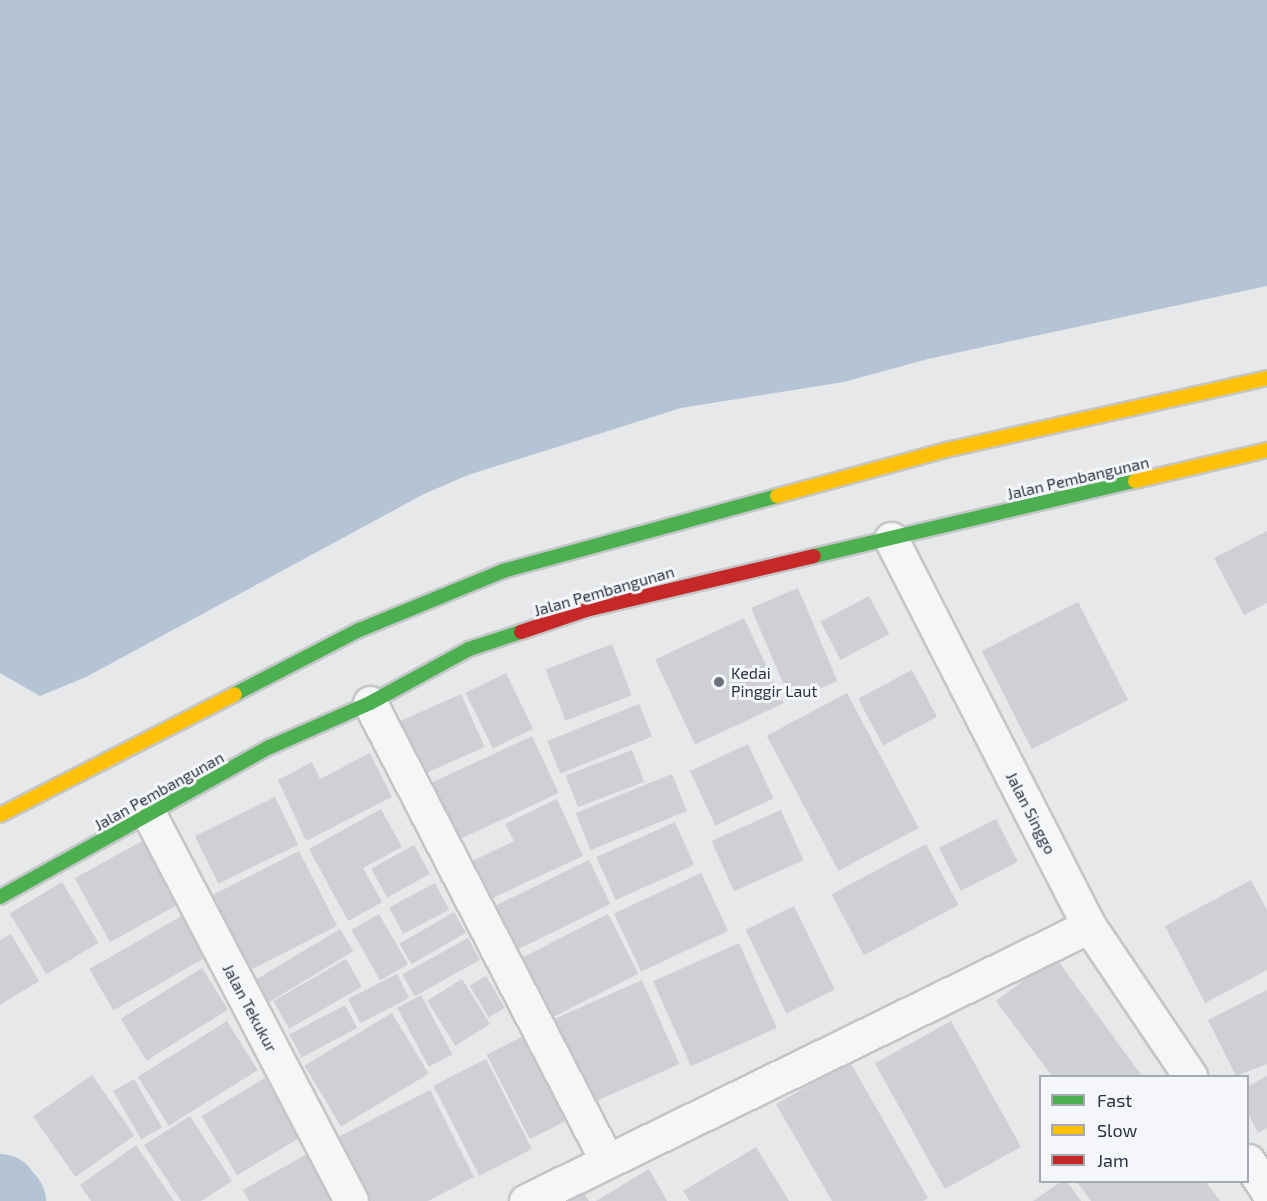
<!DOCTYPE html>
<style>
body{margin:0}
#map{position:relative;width:1267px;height:1201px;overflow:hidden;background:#e6e8ea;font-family:"Exo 2",sans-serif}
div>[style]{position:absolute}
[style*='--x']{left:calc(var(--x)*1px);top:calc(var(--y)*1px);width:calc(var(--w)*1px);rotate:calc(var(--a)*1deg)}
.water>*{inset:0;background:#b4c4d5}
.river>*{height:75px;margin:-37.5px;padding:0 37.5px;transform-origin:37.5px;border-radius:37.5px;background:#b4c4d5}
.building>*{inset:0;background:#ced0d3;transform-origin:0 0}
.roads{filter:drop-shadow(2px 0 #c4c6c8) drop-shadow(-2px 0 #c4c6c8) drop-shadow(0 2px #c4c6c8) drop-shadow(0 -2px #c4c6c8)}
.street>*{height:33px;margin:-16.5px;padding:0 16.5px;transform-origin:16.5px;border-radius:16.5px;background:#f5f6f7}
.fast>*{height:14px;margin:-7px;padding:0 7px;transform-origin:7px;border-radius:7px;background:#4caf50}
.slow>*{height:14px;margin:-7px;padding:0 7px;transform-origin:7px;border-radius:7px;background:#ffc107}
.jam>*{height:14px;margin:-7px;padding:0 7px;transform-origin:7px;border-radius:7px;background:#c62828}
.dots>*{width:16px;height:16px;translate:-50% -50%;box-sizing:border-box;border:3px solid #f4f6f9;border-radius:50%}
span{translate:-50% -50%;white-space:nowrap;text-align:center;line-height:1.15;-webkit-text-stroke:6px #f4f6f9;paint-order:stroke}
.street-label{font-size:16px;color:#2b3445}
.poi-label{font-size:16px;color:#2b3445}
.left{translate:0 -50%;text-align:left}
.legend{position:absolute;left:1039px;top:1075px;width:210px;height:108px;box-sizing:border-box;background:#f4f6f9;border:2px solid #a4a8b1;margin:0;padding:8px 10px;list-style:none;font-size:18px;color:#2b3445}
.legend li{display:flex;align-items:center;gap:12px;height:30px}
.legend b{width:30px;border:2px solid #a4a8b1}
</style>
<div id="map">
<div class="water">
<div style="clip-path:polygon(0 0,1267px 0,1267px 286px,928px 359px,844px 382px,681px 408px,468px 475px,424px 494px,86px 677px,40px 696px,0 673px)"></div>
</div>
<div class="river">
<div style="--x:0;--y:1191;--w:13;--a:51"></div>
</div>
<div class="building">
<div style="clip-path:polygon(1267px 531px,1267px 603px,1244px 615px,1214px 558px)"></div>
<div style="left:798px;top:588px;width:101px;height:51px;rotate:67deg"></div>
<div style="left:869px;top:596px;width:43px;height:55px;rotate:62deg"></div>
<div style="left:1078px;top:602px;width:110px;height:108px;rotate:63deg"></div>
<div style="left:744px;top:618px;width:94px;height:98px;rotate:65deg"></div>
<div style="left:612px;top:644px;width:55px;height:71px;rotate:69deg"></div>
<div style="left:912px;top:670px;width:53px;height:61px;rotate:62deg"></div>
<div style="left:506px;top:673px;width:62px;height:45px;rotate:64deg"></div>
<div style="left:847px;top:693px;width:153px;height:91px;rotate:62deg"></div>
<div style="left:461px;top:694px;width:58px;height:72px;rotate:66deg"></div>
<div style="left:639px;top:704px;width:35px;height:99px;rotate:68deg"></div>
<div style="left:532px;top:736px;width:63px;height:112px;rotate:65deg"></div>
<div style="left:748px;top:744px;width:60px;height:64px;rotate:65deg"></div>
<div style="left:632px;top:750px;width:34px;height:71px;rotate:69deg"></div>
<div style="clip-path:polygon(370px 753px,392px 797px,306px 841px,278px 780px,312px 762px,320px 779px)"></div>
<div style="left:672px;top:774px;width:40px;height:104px;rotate:68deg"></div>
<div style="left:275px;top:797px;width:53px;height:89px;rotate:64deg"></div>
<div style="clip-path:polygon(557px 799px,583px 856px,484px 902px,466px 864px,514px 841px,505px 824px)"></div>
<div style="clip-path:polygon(381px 809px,402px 847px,363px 868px,382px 902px,348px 921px,309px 849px)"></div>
<div style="left:781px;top:810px;width:55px;height:76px;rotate:66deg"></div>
<div style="left:996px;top:819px;width:48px;height:64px;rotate:63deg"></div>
<div style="left:675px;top:822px;width:47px;height:86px;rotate:66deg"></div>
<div style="left:142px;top:841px;width:73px;height:77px;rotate:61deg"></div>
<div style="left:926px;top:844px;width:69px;height:107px;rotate:62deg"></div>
<div style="left:414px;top:845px;width:33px;height:49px;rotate:61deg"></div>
<div style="left:299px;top:851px;width:84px;height:101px;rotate:63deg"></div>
<div style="left:589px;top:860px;width:49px;height:104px;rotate:64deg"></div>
<div style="left:701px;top:873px;width:64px;height:96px;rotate:65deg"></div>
<div style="clip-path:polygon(1251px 880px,1267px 910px,1267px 970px,1205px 1003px,1165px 926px)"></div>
<div style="left:62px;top:882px;width:71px;height:61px;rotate:59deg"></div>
<div style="left:435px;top:883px;width:30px;height:52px;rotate:62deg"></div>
<div style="left:794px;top:906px;width:93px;height:54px;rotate:64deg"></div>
<div style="left:454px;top:912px;width:24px;height:63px;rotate:60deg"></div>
<div style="left:379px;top:914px;width:58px;height:32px;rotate:60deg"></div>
<div style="left:608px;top:914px;width:67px;height:96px;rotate:63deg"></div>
<div style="left:183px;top:915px;width:48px;height:108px;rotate:60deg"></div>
<div style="left:340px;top:929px;width:26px;height:108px;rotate:59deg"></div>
<div style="clip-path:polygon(11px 934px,39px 981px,0 1005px,0 940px)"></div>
<div style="left:468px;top:938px;width:25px;height:75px;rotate:61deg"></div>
<div style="left:739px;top:943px;width:93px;height:94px;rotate:66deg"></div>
<div style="clip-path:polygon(1055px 957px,1142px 1076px,1052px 1076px,996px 1001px)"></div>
<div style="left:346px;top:959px;width:32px;height:84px;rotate:60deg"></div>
<div style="left:202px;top:968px;width:49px;height:96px;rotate:58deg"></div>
<div style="left:397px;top:974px;width:27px;height:55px;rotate:63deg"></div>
<div style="left:486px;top:976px;width:37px;height:19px;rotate:59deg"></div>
<div style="left:462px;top:979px;width:53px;height:41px;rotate:58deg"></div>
<div style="left:642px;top:980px;width:92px;height:101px;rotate:66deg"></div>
<div style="clip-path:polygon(1267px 990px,1267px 1064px,1236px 1076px,1208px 1020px)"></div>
<div style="left:421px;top:995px;width:67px;height:27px;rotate:62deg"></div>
<div style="left:345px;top:1005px;width:26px;height:63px;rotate:62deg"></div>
<div style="left:392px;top:1013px;width:71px;height:102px;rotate:59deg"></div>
<div style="left:227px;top:1021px;width:58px;height:105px;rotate:58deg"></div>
<div style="left:951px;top:1021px;width:144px;height:87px;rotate:61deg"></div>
<div style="left:525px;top:1035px;width:95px;height:43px;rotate:63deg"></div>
<div style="left:486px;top:1059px;width:101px;height:59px;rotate:63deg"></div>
<div style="clip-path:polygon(850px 1062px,928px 1198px,923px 1201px,832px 1201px,776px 1104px)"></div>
<div style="left:92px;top:1075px;width:74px;height:72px;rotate:55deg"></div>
<div style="clip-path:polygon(1267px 1076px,1267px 1128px,1258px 1133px,1248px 1113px,1248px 1086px)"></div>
<div style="left:265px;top:1078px;width:69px;height:74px;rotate:59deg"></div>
<div style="left:134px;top:1079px;width:56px;height:24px;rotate:60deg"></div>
<div style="clip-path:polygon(430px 1090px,474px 1177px,428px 1201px,370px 1201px,338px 1137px)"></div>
<div style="clip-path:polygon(190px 1116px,232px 1181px,201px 1201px,181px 1201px,144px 1145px)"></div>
<div style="clip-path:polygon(136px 1145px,174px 1201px,91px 1201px,80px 1185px)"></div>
<div style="clip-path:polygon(756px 1147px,789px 1201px,690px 1201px,683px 1191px)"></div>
<div style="clip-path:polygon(307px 1154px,333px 1201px,249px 1201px,243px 1190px)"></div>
<div style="clip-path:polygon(649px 1169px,667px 1201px,596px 1201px)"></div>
<div style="clip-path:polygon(576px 1179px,589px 1201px,539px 1201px)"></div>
<div style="clip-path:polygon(1060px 1182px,1067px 1182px,1081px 1201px,1033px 1201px)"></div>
<div style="clip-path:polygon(1077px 1182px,1206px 1182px,1220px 1201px,1091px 1201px)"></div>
</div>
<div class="roads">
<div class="street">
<div style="--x:891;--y:539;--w:435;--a:62.9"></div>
<div style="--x:1089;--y:926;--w:181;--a:56"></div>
<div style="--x:370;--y:703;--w:513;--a:62.64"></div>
<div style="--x:150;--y:816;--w:434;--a:62.4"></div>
<div style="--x:1248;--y:1161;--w:35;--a:57"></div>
<div style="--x:526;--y:1201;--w:627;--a:-26.03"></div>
</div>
<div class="fast">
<div style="--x:814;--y:556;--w:330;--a:-13.2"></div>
<div style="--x:235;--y:694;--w:140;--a:-27.3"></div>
<div style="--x:359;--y:630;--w:156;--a:-22.3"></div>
<div style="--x:503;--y:571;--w:284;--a:-15.3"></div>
<div style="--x:0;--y:897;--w:309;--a:-29.1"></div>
<div style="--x:270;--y:747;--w:109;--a:-23.7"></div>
<div style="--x:370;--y:703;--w:113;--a:-28.6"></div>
<div style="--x:469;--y:649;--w:55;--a:-18.1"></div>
</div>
<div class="slow">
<div style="--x:1135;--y:481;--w:136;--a:-13.2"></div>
<div style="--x:777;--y:496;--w:175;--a:-15.2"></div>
<div style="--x:946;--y:450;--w:329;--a:-12.6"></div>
<div style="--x:0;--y:815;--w:264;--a:-27.2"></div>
</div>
<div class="jam">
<div style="--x:521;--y:632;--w:69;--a:-18.7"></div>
<div style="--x:586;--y:610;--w:234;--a:-13.3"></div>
</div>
</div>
<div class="dots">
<div style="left:719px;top:682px;background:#6c737f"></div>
</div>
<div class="street-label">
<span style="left:1078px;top:478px;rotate:-13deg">Jalan Pembangunan</span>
<span style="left:604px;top:591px;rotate:-16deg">Jalan Pembangunan</span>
<span style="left:159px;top:791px;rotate:-29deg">Jalan Pembangunan</span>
<span style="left:1031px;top:813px;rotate:63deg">Jalan Singgo</span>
<span style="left:250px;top:1008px;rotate:62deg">Jalan Tekukur</span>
</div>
<div class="poi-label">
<span class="left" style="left:731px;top:682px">Kedai<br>Pinggir Laut</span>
</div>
<ul class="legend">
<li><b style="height:8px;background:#4caf50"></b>Fast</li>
<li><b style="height:8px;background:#ffc107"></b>Slow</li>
<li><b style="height:8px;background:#c62828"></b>Jam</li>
</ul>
</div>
